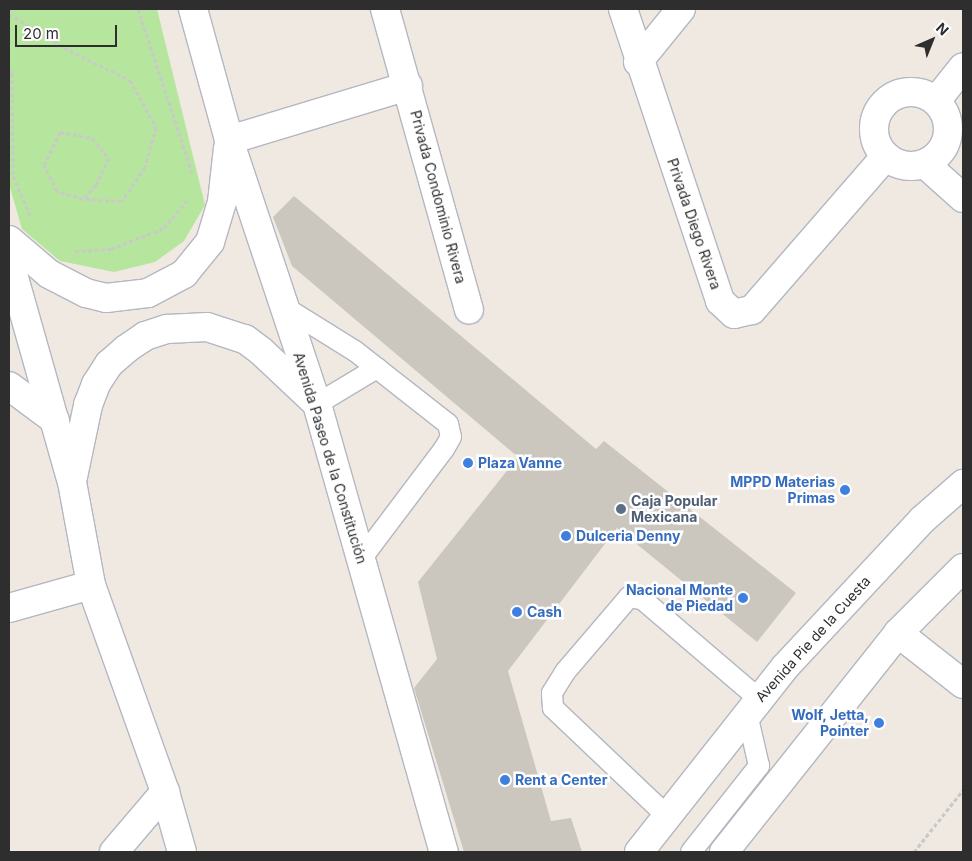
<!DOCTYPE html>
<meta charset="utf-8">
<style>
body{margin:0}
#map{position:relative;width:972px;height:861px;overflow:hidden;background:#efe9e1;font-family:Inter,sans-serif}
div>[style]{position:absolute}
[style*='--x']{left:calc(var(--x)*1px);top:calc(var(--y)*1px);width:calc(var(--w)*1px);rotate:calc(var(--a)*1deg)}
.green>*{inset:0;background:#b6e59e}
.building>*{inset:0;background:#cbc7bf}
.path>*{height:3px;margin-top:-1.5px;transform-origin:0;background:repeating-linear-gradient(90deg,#c9c9c9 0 4px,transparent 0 6.5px)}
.roads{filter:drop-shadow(1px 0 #b4b7c1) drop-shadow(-1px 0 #b4b7c1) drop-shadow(0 1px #b4b7c1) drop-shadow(0 -1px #b4b7c1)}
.service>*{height:20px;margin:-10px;padding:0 10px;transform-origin:10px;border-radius:10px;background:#fff}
.pedestrian>*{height:28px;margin:-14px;padding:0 14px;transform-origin:14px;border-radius:14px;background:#fff}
.minor>*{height:28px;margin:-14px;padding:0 14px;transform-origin:14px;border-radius:14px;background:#fff}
.minor>.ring{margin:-14px;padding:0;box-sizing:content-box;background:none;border:28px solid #fff;border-radius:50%}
.tertiary>*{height:28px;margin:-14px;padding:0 14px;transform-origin:14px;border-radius:14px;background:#fff}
.secondary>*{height:28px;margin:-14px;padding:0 14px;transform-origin:14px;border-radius:14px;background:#fff}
.dots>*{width:14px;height:14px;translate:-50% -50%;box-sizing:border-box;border:2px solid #fff;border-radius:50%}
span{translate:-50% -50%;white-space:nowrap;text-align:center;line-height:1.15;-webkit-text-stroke:5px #fff;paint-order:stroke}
.street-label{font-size:14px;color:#2e2e2e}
.shop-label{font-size:14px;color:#366cbe;font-weight:700}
.left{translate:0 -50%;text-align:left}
.right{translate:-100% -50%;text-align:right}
.service-label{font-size:14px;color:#4e5e75;font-weight:700}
.frame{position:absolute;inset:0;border:10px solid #2e2e2e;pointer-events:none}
.north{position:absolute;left:907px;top:15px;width:50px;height:50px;-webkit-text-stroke:4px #fff;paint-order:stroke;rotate:44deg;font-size:14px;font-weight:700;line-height:20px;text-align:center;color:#2e2e2e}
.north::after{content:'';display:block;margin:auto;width:18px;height:22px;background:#2e2e2e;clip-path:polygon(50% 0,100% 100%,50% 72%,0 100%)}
.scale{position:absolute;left:15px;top:25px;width:102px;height:22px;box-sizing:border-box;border:2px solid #2e2e2e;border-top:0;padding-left:6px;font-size:15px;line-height:18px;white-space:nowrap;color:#2e2e2e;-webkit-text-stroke:4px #fff;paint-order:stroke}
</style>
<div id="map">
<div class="green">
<div style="clip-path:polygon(9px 9px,157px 9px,205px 205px,184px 241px,155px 262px,114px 272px,60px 261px,22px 229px,9px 184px)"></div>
</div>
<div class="building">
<div style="clip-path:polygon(294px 196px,596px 449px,604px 441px,796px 593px,757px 642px,617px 528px,508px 671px,551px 821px,571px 818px,582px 852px,464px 852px,414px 688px,437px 659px,418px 582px,518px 457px,292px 266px,273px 217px)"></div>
</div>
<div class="path">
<div style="--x:138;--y:9;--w:172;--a:71.7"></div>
<div style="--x:9;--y:14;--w:71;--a:31.2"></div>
<div style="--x:70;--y:51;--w:67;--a:25.8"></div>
<div style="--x:130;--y:80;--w:54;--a:61"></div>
<div style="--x:156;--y:127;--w:41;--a:105.4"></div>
<div style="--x:145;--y:167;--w:41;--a:124.1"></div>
<div style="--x:122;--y:201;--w:39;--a:-177"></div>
<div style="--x:83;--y:199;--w:27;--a:-163"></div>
<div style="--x:57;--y:191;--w:29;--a:-117"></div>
<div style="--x:44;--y:165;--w:37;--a:-64"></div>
<div style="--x:60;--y:132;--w:33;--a:11"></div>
<div style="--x:92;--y:138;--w:26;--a:50"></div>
<div style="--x:109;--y:158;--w:30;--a:116"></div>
<div style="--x:96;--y:185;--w:19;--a:133"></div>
<div style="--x:9;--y:70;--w:4;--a:45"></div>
<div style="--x:12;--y:73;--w:103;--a:89.4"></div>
<div style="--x:13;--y:176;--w:43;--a:66.4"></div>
<div style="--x:75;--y:251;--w:36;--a:-3"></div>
<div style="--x:111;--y:249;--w:57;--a:-21.6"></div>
<div style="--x:164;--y:228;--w:35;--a:-50"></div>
<div style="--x:914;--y:852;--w:79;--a:-51.7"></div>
</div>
<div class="roads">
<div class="service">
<div style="--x:281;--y:305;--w:87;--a:31.9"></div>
<div style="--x:355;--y:351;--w:118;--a:38.1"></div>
<div style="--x:448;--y:424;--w:13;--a:77"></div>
<div style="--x:451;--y:437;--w:14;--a:120"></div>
<div style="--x:444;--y:449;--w:138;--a:127"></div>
<div style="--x:317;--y:404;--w:70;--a:-31"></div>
<div style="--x:667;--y:816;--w:157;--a:-136.5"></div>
<div style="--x:553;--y:708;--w:15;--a:-94"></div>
<div style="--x:552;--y:693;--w:25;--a:-58"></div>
<div style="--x:565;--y:672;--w:99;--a:-49.5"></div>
<div style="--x:629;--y:597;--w:13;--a:9"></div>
<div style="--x:642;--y:599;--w:154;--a:40.5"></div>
<div style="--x:691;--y:852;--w:110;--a:-51.7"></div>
<div style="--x:759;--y:766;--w:53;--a:-103"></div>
</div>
<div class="pedestrian">
<div style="--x:114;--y:852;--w:79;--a:-49.6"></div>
</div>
<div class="minor">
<div style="--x:385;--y:9;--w:312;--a:74.4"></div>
<div style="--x:623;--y:9;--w:308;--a:71.6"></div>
<div style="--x:720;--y:301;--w:19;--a:43"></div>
<div style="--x:734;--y:314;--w:18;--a:-13"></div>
<div style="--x:752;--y:310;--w:204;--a:-49"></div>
<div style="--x:638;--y:62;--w:68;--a:-50.9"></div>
<div class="ring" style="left:874px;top:92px;width:46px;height:46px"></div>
<div style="--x:936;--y:101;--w:43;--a:-51.5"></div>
<div style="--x:229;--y:140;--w:187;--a:-16.8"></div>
<div style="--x:925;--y:164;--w:51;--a:41.8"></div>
<div style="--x:9;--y:386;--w:57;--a:36.5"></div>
<div style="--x:9;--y:608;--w:85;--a:-15.7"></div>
<div style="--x:898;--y:633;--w:83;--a:38.1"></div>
</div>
<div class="tertiary">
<div style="--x:193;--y:9;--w:136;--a:74.6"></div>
<div style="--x:229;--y:140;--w:278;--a:71.6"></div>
<div style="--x:317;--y:404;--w:466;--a:74.2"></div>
<div style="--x:9;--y:240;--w:52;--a:40.4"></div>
<div style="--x:49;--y:274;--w:42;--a:27.2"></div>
<div style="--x:86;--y:293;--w:21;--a:14"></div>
<div style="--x:106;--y:298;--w:42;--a:-6.8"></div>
<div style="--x:148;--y:293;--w:41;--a:-27.8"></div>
<div style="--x:184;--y:274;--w:41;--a:-50.9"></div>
<div style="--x:210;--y:242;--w:42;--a:-73.3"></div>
<div style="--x:222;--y:202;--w:54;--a:-83.7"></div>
<div style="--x:9;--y:260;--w:231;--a:74.2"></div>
<div style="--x:72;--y:482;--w:105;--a:79.5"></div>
<div style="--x:91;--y:585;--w:220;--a:70.3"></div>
<div style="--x:165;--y:792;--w:62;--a:74.2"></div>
<div style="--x:73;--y:477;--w:74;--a:-78.2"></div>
<div style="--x:88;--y:405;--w:22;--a:-69"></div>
<div style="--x:96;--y:384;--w:24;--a:-57"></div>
<div style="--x:109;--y:364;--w:23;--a:-41"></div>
<div style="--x:126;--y:349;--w:23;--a:-34"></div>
<div style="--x:145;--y:336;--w:23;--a:-18"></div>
<div style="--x:167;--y:329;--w:40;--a:-2.9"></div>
<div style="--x:207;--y:327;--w:40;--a:18"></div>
<div style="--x:245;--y:339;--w:20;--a:37"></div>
<div style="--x:261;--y:351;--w:70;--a:43.3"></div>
</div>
<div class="secondary">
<div style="--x:639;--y:852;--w:236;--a:-51.7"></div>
<div style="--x:785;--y:667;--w:201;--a:-47"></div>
<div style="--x:922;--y:520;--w:55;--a:-41.3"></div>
<div style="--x:724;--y:852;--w:280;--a:-51.5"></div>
<div style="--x:898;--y:633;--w:92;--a:-45"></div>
</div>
</div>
<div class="dots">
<div style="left:468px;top:463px;background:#3f7fe0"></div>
<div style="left:845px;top:490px;background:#3f7fe0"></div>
<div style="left:621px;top:509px;background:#5c6f8a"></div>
<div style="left:566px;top:536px;background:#3f7fe0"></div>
<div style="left:743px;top:598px;background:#3f7fe0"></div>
<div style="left:517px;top:612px;background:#3f7fe0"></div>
<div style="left:879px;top:723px;background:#3f7fe0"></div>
<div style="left:505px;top:780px;background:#3f7fe0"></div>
</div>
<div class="street-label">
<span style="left:438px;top:197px;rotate:75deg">Privada Condominio Rivera</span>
<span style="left:694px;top:224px;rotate:71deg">Privada Diego Rivera</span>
<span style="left:330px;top:458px;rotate:73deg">Avenida Paseo de la Constitución</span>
<span style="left:813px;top:639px;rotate:-48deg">Avenida Pie de la Cuesta</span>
</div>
<div class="shop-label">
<span class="left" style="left:478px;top:463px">Plaza Vanne</span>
<span class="right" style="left:835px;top:490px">MPPD Materias<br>Primas</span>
<span class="left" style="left:576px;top:536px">Dulceria Denny</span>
<span class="right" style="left:733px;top:598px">Nacional Monte<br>de Piedad</span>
<span class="left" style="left:527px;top:612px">Cash</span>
<span class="right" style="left:869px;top:723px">Wolf, Jetta,<br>Pointer</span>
<span class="left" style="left:515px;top:780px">Rent a Center</span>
</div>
<div class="service-label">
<span class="left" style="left:631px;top:509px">Caja Popular<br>Mexicana</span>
</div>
<div class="frame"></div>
<div class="north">N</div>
<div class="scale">20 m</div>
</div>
